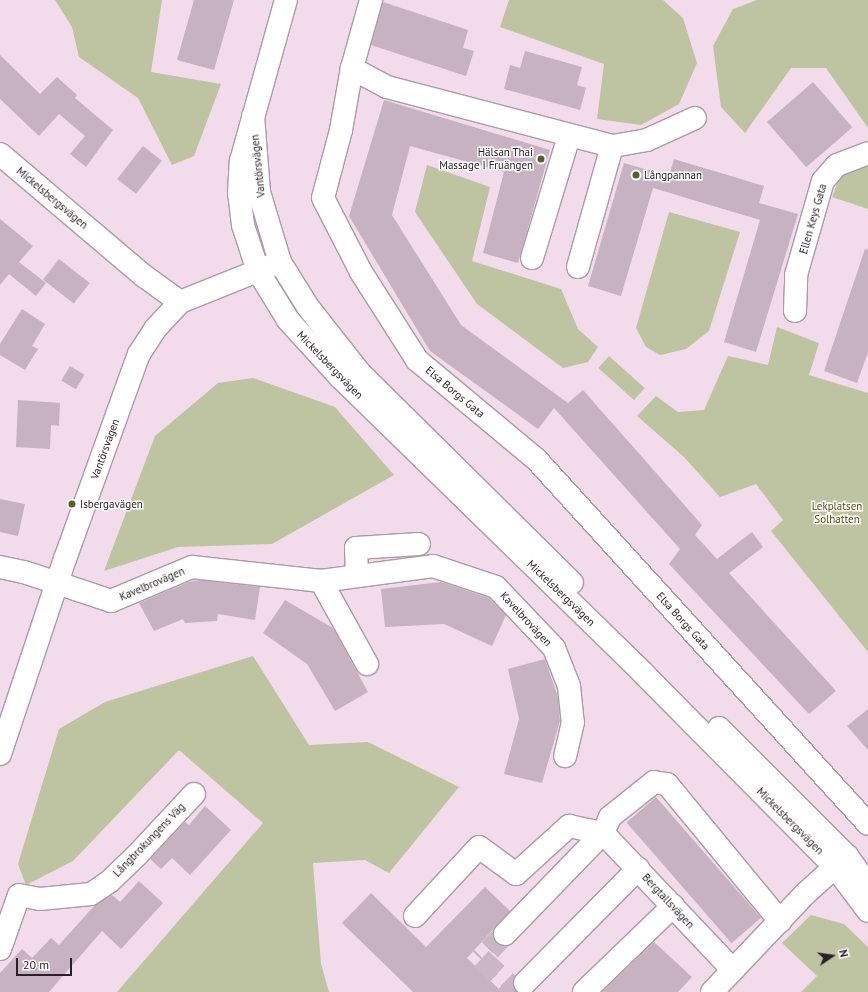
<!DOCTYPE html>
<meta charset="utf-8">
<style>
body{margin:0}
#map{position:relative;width:868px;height:992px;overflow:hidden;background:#f2dceb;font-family:"PT Sans",sans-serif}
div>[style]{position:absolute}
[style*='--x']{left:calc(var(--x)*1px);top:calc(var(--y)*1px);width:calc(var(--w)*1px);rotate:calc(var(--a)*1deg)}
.green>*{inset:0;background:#bec3a1;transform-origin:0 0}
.building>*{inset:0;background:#c7b2c1;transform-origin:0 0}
.minor-tunnel>*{height:22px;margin-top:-11px;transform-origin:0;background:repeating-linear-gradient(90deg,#cab6c4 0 22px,transparent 0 33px)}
.roads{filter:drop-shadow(1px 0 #ad99a7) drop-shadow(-1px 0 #ad99a7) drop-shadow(0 1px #ad99a7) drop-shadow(0 -1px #ad99a7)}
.minor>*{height:22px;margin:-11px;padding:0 11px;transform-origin:11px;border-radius:11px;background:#fff}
.major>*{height:22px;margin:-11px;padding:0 11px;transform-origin:11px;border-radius:11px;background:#fff}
.dots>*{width:11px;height:11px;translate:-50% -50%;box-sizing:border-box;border:2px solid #fff;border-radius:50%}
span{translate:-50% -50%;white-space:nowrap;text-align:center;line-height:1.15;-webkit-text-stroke:3px #fff;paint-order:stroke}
.poi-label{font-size:11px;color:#282026}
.right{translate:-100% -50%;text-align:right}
.left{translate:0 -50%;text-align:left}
.street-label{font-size:11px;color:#282026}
.park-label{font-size:11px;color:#505506}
.north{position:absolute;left:812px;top:936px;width:40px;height:40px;-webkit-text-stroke:3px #fff;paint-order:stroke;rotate:77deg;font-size:11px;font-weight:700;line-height:16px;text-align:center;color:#282026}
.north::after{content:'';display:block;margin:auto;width:14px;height:18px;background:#282026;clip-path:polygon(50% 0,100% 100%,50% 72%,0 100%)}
.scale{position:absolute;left:16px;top:958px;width:56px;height:18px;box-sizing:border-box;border:2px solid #282026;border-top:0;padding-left:5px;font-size:12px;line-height:14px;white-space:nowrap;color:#282026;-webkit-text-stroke:3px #fff;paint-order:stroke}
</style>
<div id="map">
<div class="green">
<div style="clip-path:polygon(55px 0,162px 0,151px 72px,221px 84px,194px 156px,172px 165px,138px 98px,79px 57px,72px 27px)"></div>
<div style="clip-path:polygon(509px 0,663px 0,683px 18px,697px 63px,679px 104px,641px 125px,597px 119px,604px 64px,500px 27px)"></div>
<div style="clip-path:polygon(757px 0,868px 0,868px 128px,826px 68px,791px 68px,745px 133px,721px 107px,713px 46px,733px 9px)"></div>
<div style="clip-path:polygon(868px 162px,868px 209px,832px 197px,841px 174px)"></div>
<div style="clip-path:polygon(427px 165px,490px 187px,472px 261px,561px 289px,578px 329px,598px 347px,588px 362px,563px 368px,477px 304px,415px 212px)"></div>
<div style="clip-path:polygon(669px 212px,740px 232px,709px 331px,686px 349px,660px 355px,646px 347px,636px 328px)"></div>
<div style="clip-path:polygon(777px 327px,819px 343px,809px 375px,868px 393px,868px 652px,771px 531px,783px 520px,756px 484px,720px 497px,684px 457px,637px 416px,656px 396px,678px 412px,704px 410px,728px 356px,768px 365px)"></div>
<div style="left:609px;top:356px;width:48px;height:16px;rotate:42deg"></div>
<div style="clip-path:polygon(253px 378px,335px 407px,394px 475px,272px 544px,178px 547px,104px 571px,155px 436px,218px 383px)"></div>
<div style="clip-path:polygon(253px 656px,309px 745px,368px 742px,459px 787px,389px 873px,365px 860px,313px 863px,321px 964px,329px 992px,117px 992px,263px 823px,179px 750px,73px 861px,26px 885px,18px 864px,59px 729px,105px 702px)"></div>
<div style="clip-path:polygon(811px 915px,844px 924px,868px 947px,868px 992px,801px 992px,817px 976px,782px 943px)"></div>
</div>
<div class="building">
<div style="clip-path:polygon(194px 0,234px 0,214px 70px,177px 60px)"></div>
<div style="clip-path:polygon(383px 2px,468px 30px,463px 48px,474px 51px,466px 76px,371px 45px)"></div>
<div style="clip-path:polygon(525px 51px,582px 67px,577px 85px,586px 88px,580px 110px,504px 89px,510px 65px,520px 68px)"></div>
<div style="clip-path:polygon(0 55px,40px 94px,57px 77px,77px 95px,75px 98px,113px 130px,86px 167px,70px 154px,85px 136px,59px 114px,39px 136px,0 99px)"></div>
<div style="left:813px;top:82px;width:60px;height:61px;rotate:49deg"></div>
<div style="clip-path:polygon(384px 100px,550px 150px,518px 263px,483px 253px,504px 172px,410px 146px,392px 215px,461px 325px,568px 403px,583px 390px,702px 525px,695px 535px,717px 559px,752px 532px,763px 547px,729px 573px,836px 691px,809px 714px,669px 564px,680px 549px,554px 408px,538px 429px,430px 351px,349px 216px)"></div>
<div style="left:143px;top:146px;width:24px;height:42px;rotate:38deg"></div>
<div style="clip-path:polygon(674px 159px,764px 186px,759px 203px,798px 214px,756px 352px,724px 342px,760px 220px,653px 188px,621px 296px,588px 286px,624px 163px,669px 176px)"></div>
<div style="clip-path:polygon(0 219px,33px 246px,19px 262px,46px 283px,36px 296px,9px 274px,0 285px)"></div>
<div style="clip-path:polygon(865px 249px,868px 250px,868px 352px,857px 383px,824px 371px)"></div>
<div style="left:59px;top:259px;width:39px;height:26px;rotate:38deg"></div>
<div style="clip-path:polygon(22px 309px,45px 324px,32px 346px,38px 349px,25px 370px,0 355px,0 344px)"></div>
<div style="left:70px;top:366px;width:17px;height:17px;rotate:31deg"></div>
<div style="clip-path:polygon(18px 400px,60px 403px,59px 426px,51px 425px,50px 449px,16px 447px)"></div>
<div style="clip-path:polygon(0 499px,25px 504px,18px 536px,0 532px)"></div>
<div style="clip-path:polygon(200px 580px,260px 587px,255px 620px,218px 614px,217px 621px,185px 623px,183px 619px,154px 631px,139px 603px,189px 582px)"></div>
<div style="clip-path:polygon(441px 582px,489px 598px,506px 615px,492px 646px,444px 624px,385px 627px,381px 589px)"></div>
<div style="clip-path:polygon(285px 600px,333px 628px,368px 692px,335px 711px,307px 664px,263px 633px)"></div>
<div style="clip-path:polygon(545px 659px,558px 697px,560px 721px,542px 783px,504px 774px,519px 719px,508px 669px)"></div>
<div style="clip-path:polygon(868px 709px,868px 750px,847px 726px)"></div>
<div style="left:656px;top:797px;width:160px;height:39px;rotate:49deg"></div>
<div style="clip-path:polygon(205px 806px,231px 830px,190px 875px,172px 858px,161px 869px,150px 859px,185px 822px,189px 825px)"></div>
<div style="clip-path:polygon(139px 881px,163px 903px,121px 949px,102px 931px,49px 992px,0 992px,0 973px,22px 949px,32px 958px,51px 938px,59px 945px,95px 905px,112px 895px,120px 902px)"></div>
<div style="clip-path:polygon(485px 887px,510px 911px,467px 958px,502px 992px,413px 992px,342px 923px,371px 893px,426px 947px)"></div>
<div style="clip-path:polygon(654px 942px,692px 977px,678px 992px,602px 992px)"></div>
</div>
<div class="minor-tunnel">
<div style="--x:505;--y:934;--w:35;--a:134"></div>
<div style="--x:481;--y:959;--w:49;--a:42.5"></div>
</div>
<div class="roads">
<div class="minor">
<div style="--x:352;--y:68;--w:71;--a:-74.4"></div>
<div style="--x:695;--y:118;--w:53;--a:155.4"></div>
<div style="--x:647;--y:140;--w:36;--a:170"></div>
<div style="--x:612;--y:146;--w:233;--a:-165.3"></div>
<div style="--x:387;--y:87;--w:40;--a:-152"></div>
<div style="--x:352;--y:68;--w:63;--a:100.1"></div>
<div style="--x:341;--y:130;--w:70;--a:104.8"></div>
<div style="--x:323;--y:198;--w:83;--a:62.8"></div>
<div style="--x:361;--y:272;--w:104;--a:57.5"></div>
<div style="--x:417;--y:360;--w:155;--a:39.8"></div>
<div style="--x:536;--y:459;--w:493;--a:47.7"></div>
<div style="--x:0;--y:154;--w:189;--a:40.3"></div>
<div style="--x:144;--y:276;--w:44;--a:35.8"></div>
<div style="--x:532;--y:258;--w:127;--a:-73.1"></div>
<div style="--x:578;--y:267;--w:126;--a:-74.3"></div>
<div style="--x:258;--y:271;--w:48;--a:-108.1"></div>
<div style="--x:243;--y:225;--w:31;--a:-97"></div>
<div style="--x:239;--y:194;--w:33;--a:-87"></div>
<div style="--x:241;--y:161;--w:167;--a:-74.4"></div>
<div style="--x:795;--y:311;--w:36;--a:-88"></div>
<div style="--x:796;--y:275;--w:98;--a:-74"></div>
<div style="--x:823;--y:181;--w:21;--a:-49"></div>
<div style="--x:837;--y:165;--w:33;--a:-21"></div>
<div style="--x:0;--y:567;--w:25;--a:12"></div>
<div style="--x:24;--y:572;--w:92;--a:18.4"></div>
<div style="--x:111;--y:601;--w:88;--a:-22.8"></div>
<div style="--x:192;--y:567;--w:130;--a:6.2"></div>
<div style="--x:321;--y:581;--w:113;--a:-7.6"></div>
<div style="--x:433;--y:566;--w:66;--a:18.4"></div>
<div style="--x:496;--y:587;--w:84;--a:46.4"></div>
<div style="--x:554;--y:648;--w:41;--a:68.5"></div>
<div style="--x:569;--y:686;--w:36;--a:84"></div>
<div style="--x:573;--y:722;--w:35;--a:103"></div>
<div style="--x:357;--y:575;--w:27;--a:-92"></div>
<div style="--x:356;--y:548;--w:63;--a:-3.6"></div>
<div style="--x:321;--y:581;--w:95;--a:61"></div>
<div style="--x:0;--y:754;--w:206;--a:-71.6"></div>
<div style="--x:65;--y:559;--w:218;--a:-70.2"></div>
<div style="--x:139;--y:354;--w:30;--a:-57"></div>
<div style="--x:155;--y:329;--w:37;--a:-47"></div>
<div style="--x:180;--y:302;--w:108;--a:-21.8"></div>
<div style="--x:280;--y:262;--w:73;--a:-106.7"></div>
<div style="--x:259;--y:192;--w:76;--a:-94.5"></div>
<div style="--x:603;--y:833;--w:189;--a:46.5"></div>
<div style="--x:415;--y:916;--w:94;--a:-47.2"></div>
<div style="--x:479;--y:847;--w:46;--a:36.1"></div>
<div style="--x:516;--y:874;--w:72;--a:-42.2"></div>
<div style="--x:569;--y:826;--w:35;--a:12"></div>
<div style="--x:505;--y:934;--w:141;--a:-45.9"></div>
<div style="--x:603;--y:833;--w:17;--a:-66"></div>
<div style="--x:610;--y:817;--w:56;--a:-38.5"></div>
<div style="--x:654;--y:782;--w:13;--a:9"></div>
<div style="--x:667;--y:784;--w:178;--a:50.5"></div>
<div style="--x:0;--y:949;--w:57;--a:-70.6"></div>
<div style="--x:19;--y:895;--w:21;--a:11"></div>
<div style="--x:40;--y:899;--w:51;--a:-5.6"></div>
<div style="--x:91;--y:894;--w:22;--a:-34"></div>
<div style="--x:109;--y:882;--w:40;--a:-44"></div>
<div style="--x:138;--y:854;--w:82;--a:-47"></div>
<div style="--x:525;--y:983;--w:161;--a:-45.3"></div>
<div style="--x:584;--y:992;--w:124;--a:-44"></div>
<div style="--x:712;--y:992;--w:135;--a:-46.5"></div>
<div style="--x:805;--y:894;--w:57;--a:-42.1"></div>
</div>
<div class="major">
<div style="--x:280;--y:262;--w:53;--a:58.1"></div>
<div style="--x:308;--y:307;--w:84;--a:51.8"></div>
<div style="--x:360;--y:373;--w:298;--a:44.7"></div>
<div style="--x:258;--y:271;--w:57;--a:58.5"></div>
<div style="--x:288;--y:320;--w:77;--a:47.6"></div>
<div style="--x:340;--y:377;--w:424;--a:44.3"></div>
<div style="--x:643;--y:673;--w:273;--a:45.3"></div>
<div style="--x:835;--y:867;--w:55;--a:53.1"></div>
<div style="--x:719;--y:728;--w:181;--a:45"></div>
<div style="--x:847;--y:856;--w:36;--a:54"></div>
</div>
</div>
<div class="dots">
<div style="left:541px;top:159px;background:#585d2b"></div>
<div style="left:636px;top:175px;background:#585d2b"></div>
<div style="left:72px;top:504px;background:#585d2b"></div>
</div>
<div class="poi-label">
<span class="right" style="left:533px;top:159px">Hälsan Thai<br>Massage I Fruängen</span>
<span class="left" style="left:644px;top:175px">Långpannan</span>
<span class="left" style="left:80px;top:504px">Isbergavägen</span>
</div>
<div class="street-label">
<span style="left:258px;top:166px;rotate:-96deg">Vantörsvägen</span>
<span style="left:52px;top:198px;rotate:40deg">Mickelsbergsvägen</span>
<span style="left:813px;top:219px;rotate:-74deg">Ellen Keys Gata</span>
<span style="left:330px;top:365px;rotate:46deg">Mickelsbergsvägen</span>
<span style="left:455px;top:392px;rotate:40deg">Elsa Borgs Gata</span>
<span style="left:105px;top:449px;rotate:-70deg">Vantörsvägen</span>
<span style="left:152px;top:584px;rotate:-23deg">Kavelbrovägen</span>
<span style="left:561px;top:593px;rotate:44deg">Mickelsbergsvägen</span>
<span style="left:526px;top:619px;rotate:47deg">Kavelbrovägen</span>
<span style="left:683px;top:621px;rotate:48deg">Elsa Borgs Gata</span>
<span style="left:790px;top:821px;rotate:45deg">Mickelsbergsvägen</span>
<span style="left:149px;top:840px;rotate:-46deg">Långbrokungens Väg</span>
<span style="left:668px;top:901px;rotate:47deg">Bergtallsvägen</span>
</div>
<div class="park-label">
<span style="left:837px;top:513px">Lekplatsen<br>Solhatten</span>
</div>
<div class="north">N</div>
<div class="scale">20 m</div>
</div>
